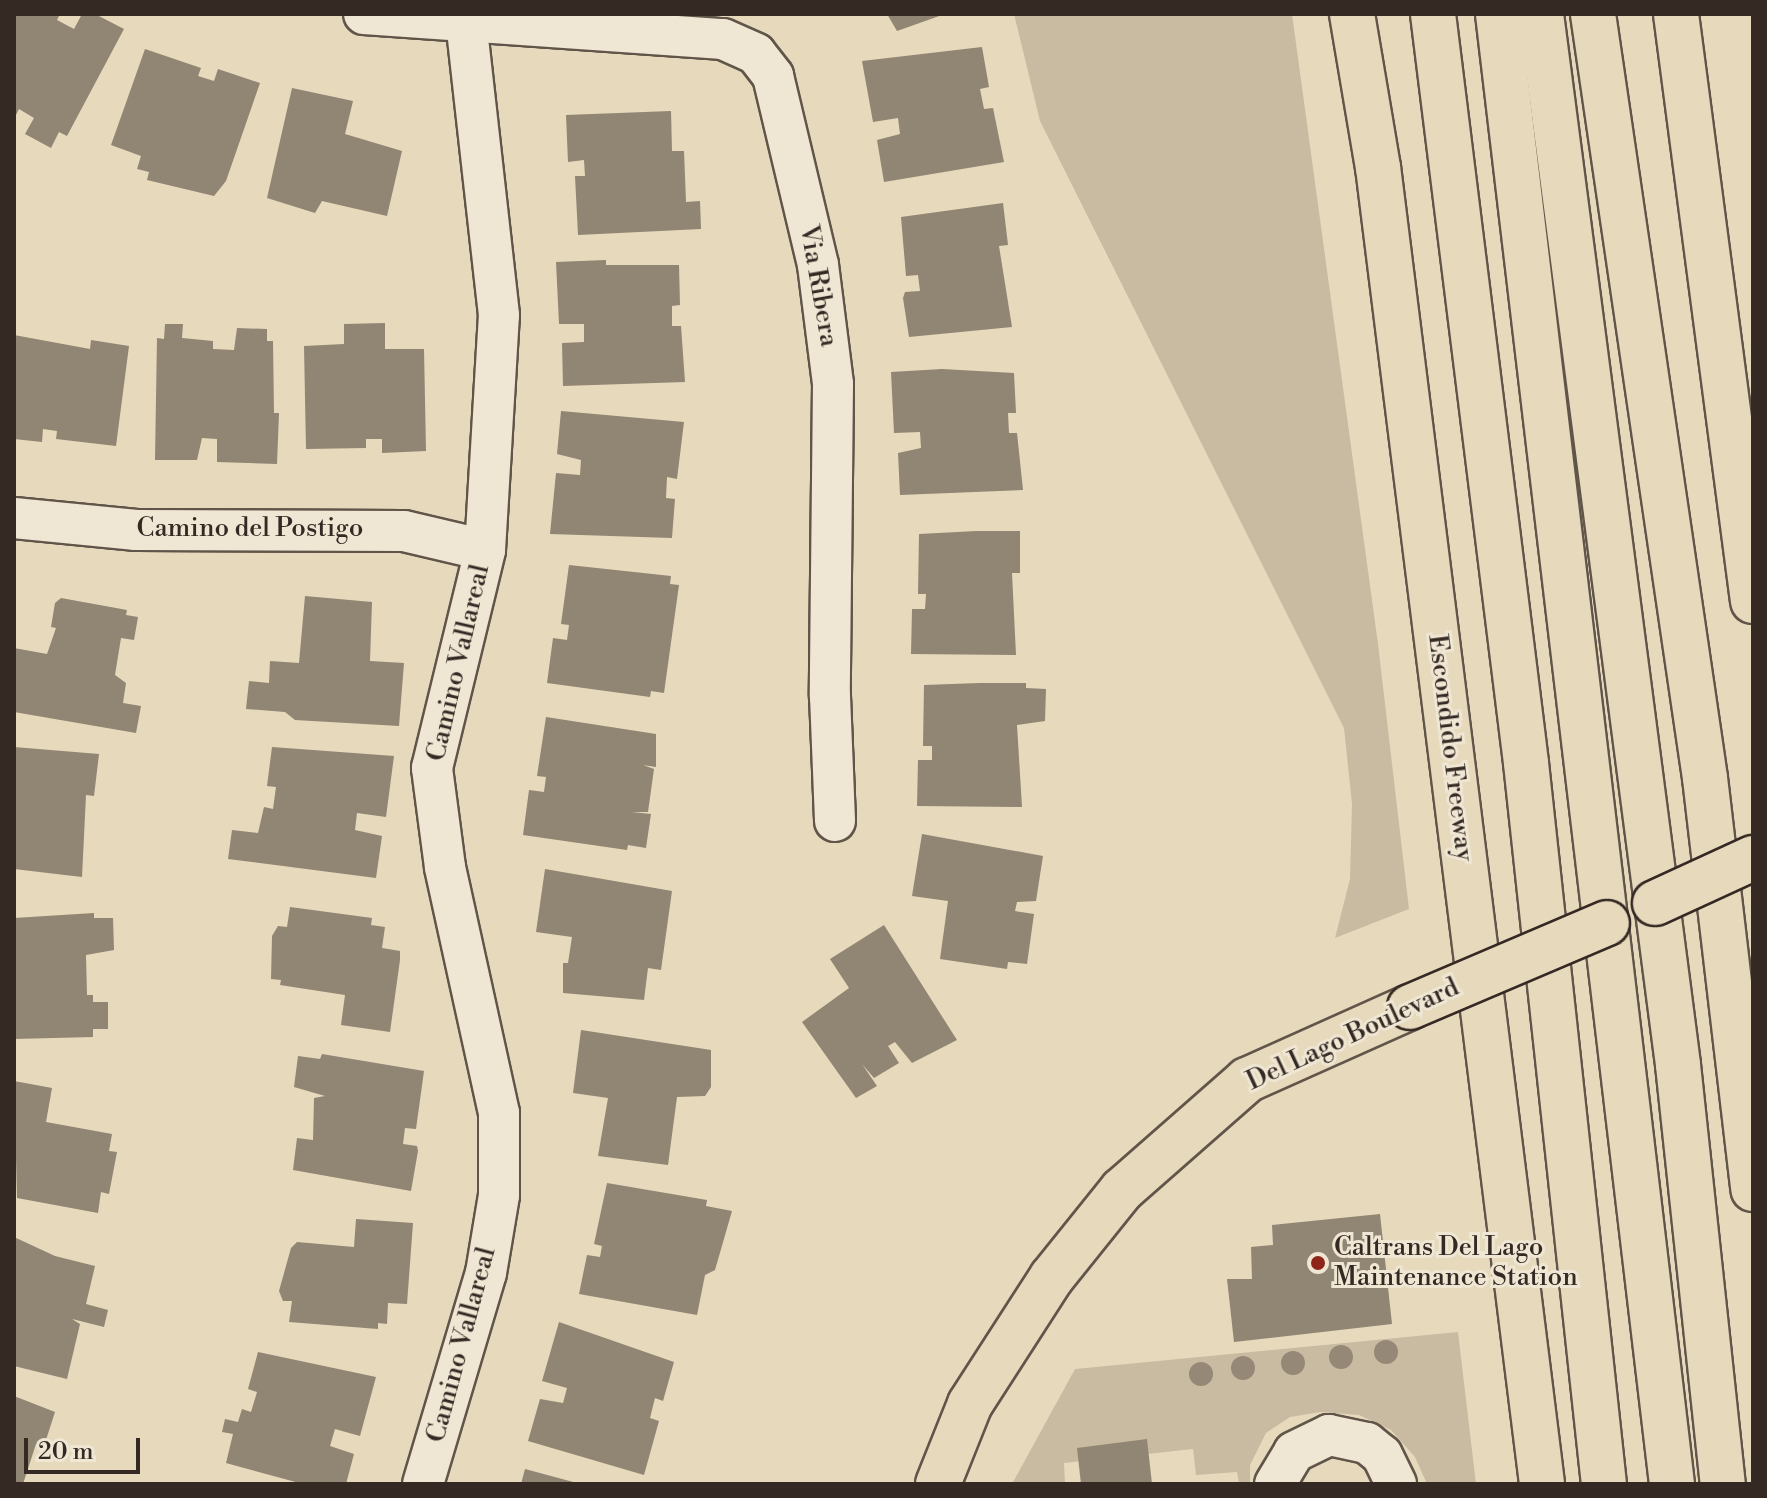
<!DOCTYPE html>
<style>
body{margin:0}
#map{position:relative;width:1767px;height:1498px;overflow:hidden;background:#e6d9bc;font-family:"Libre Bodoni",serif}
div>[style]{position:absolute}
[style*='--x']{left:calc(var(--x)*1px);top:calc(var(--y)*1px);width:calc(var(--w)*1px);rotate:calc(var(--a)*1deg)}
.green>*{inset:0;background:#c8bba2}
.building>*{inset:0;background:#918573}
.roads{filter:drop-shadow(2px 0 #61554a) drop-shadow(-2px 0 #61554a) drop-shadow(0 2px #61554a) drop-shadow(0 -2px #61554a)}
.minor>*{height:40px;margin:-20px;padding:0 20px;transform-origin:20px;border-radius:20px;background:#efe6d3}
.major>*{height:44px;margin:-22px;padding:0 22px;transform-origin:22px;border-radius:22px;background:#e6d9bc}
.highway>*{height:44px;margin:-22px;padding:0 22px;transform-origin:22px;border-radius:22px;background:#e6d9bc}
.bridges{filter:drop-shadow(2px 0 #352924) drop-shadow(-2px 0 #352924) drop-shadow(0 2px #352924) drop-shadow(0 -2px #352924)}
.major-bridge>*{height:44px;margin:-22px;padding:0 22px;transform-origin:22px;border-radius:22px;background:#e6d9bc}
.trees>*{width:24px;height:24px;margin:-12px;border-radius:50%;background:#958876}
.dots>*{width:22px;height:22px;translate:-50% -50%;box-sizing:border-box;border:4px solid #efe6d3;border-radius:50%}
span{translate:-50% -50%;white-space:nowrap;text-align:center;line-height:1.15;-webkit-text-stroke:6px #efe6d3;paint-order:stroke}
.street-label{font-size:26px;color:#352924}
.poi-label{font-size:26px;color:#352924}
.left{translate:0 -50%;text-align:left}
.frame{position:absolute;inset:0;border:16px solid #352924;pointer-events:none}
.scale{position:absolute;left:24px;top:1438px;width:116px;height:36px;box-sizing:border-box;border:4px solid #352924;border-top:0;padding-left:10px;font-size:24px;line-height:28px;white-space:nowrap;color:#352924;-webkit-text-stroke:6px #efe6d3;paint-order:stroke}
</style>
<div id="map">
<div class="green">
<div style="clip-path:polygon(1014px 14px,1292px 14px,1378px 644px,1409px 909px,1335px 938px,1350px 879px,1352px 804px,1344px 728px,1040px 121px)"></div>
<div style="clip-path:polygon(1458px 1332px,1476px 1484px,1427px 1484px,1415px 1457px,1391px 1430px,1359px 1415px,1321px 1412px,1290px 1417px,1266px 1433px,1250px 1465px,1250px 1482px,1239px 1483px,1237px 1472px,1196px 1475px,1193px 1449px,1064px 1463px,1065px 1484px,1012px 1484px,1075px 1369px)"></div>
</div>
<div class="building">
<div style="clip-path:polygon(14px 14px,60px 14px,57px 20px,74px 29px,82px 14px,95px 14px,124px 29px,67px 136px,59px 132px,51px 148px,25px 134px,34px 118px,19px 109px,14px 119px)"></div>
<div style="clip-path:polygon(887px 14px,945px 14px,897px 31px)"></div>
<div style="clip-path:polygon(982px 47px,989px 87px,980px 89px,984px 109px,993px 108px,1004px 162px,884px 182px,877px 140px,900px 134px,898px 118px,873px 122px,862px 61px)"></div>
<div style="clip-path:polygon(145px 49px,201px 68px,198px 76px,214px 81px,218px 69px,260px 83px,226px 181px,214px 196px,147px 180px,149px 172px,137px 169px,141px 156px,111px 145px)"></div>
<div style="clip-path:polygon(292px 88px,353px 101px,345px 134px,402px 151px,387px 216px,322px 201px,315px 213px,267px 198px)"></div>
<div style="clip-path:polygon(671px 111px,672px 151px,684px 151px,686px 202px,700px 201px,701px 229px,578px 235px,575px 176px,585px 176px,584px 160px,568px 162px,566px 115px)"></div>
<div style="clip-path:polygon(1003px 203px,1008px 245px,999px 246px,1012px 327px,909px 337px,903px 298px,905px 292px,920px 291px,918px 275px,906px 276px,901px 217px)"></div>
<div style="clip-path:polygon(606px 260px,606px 265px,679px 265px,680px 305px,672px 306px,672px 326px,681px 326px,685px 382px,563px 386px,562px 343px,584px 342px,584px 324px,559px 324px,556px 262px)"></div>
<div style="clip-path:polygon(385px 323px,385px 349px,424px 349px,426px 451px,382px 453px,382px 439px,366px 439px,366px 448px,306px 449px,304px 346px,344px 344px,344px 324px)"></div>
<div style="clip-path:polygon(165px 324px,183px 324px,182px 338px,213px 341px,213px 349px,234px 350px,237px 328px,267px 329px,267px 341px,273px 341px,274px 413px,279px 413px,277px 464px,217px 462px,217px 439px,202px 438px,197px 460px,155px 460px,157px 338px,164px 339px)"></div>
<div style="clip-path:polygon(14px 335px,90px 349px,91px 340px,129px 346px,116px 446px,56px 439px,57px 431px,43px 429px,42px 442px,14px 439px)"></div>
<div style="clip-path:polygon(942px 369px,1014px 373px,1016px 413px,1008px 413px,1009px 433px,1017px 433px,1023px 490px,900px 495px,898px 453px,921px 448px,920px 432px,894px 433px,891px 372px)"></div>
<div style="clip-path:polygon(561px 411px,684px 422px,677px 479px,667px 477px,666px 498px,675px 499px,672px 538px,550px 534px,556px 473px,580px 475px,581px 460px,557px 454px)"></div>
<div style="clip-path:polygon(977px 531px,1020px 531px,1020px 573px,1012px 573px,1016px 655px,911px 654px,912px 609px,925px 609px,926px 594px,918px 594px,919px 534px)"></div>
<div style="clip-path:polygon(569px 565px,671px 576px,670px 584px,679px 585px,664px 693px,651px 691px,650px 697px,547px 683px,553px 638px,567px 640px,569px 625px,561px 624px)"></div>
<div style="clip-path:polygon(305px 596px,372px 602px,370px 661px,404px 663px,399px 726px,295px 720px,285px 712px,246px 709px,249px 681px,269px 683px,270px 661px,299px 663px)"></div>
<div style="clip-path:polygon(61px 598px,127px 610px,126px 615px,138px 617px,134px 640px,121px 638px,115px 675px,126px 683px,123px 703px,141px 706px,136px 733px,14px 712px,14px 648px,47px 654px,56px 628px,51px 627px,55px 603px)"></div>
<div style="clip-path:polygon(980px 683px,1026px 683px,1026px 688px,1046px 689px,1045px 721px,1017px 725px,1022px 807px,917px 806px,918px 760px,932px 760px,932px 746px,923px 746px,924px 685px)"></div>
<div style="clip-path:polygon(546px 717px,656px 734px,656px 767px,643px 765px,654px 769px,648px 812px,632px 812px,651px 814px,646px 848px,628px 845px,627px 850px,523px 835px,529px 790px,544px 792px,546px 777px,537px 776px)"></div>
<div style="clip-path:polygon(14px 747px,99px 754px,94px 796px,86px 795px,82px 877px,14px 869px)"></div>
<div style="clip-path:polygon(272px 747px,394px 756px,386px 817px,357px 813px,355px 830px,382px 836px,376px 878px,228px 859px,232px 830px,258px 833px,264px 807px,273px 809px,276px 787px,267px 786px)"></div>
<div style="clip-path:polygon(922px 834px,1043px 856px,1036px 901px,1017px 902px,1015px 911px,1034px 914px,1027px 964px,1008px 962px,1007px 969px,940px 959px,948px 901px,912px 896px)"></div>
<div style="clip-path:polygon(545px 869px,672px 891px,661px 970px,648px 968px,644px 1000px,563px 993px,563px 963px,568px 963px,572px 937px,536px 932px)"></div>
<div style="clip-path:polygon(290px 907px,372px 918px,371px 925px,385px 927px,382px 948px,400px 951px,400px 960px,390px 1032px,341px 1025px,345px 995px,280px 985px,281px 980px,271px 979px,272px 936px,278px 926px,287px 927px)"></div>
<div style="clip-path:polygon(94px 913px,94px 918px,113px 918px,114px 950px,86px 955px,87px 995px,93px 995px,93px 1002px,108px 1002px,108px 1029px,93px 1029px,93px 1037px,14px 1039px,14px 918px)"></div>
<div style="clip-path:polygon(884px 925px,957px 1040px,912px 1063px,895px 1042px,888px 1046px,899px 1063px,874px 1078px,862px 1064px,877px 1086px,856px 1098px,802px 1022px,849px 988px,830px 959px)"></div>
<div style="clip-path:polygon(581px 1030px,711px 1050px,711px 1087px,705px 1096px,677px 1097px,668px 1165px,598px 1156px,608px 1098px,573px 1093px)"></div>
<div style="clip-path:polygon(322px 1054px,424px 1071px,416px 1129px,405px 1128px,403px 1144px,417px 1146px,418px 1151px,411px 1191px,293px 1170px,297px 1138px,313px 1140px,314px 1098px,325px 1096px,294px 1087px,298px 1056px,320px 1059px)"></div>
<div style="clip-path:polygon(14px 1081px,52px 1088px,46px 1122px,112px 1134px,109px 1151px,117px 1152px,109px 1194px,101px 1192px,98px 1213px,17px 1198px)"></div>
<div style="clip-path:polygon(607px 1183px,707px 1200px,706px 1206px,732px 1211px,715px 1270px,705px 1275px,697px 1315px,579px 1294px,587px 1255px,600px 1257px,602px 1246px,594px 1244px)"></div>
<div style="clip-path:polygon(1380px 1214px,1392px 1324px,1234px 1342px,1227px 1279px,1252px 1279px,1251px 1247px,1273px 1245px,1272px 1225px)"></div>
<div style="clip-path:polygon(356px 1219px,413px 1223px,407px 1304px,388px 1303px,387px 1324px,378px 1323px,378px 1329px,289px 1322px,292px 1301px,283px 1301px,279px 1291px,291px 1248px,297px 1242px,354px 1247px)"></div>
<div style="clip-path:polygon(14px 1237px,55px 1256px,95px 1266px,86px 1304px,108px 1310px,104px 1327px,72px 1319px,80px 1324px,67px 1379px,14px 1366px)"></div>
<div style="clip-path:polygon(559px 1322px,674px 1362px,663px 1401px,655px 1398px,650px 1418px,659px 1421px,644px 1475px,528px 1441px,540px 1399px,563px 1403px,567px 1388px,542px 1381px)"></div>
<div style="clip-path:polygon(258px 1352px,376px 1377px,360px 1436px,335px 1429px,330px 1446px,354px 1454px,346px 1484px,303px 1484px,226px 1463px,233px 1434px,222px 1432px,225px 1419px,238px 1422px,242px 1409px,251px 1412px,257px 1392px,248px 1389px)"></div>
<div style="clip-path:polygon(14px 1396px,55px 1412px,44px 1446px,36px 1444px,23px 1484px,14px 1483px)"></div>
<div style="clip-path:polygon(1147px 1439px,1152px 1484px,1081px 1484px,1077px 1448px)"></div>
<div style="clip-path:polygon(525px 1469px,577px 1483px,577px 1484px,521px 1484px)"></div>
</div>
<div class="roads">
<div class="minor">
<div style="--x:364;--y:14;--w:360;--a:4"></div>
<div style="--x:723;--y:39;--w:36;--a:24"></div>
<div style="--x:756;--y:54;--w:28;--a:52"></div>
<div style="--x:773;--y:76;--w:194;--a:76.6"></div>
<div style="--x:818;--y:265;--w:120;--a:82.8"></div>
<div style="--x:833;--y:384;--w:312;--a:90.6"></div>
<div style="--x:830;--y:696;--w:125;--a:87.7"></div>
<div style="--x:14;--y:518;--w:123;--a:5.6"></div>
<div style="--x:136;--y:530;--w:268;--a:0.2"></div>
<div style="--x:404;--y:531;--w:83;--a:13.2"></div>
<div style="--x:423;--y:1484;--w:220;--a:-73.4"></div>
<div style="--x:486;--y:1273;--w:79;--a:-80.5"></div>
<div style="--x:499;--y:1195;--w:82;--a:-90"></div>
<div style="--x:499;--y:1113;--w:252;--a:-102.4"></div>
<div style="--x:445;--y:867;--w:100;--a:-97.5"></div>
<div style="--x:432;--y:768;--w:224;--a:-76.3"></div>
<div style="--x:485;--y:550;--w:235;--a:-86.6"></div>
<div style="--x:499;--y:315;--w:298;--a:-96.4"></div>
<div style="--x:1275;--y:1484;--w:37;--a:-59"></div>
<div style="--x:1294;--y:1452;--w:39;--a:-26"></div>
<div style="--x:1329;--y:1435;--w:39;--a:12"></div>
<div style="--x:1367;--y:1443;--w:19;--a:39"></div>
<div style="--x:1382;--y:1455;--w:32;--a:64"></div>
</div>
<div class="major">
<div style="--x:938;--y:1484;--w:86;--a:-68.2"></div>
<div style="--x:970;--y:1404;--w:151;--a:-57.2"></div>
<div style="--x:1052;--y:1277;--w:112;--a:-51.2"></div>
<div style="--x:1122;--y:1190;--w:167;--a:-41.3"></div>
<div style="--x:1247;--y:1080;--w:179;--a:-24.1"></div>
</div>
<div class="highway">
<div style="--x:1352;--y:14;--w:155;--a:80.4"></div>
<div style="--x:1378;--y:167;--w:1327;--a:82.9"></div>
<div style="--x:1433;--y:14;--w:755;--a:82.92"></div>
<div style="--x:1526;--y:763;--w:725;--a:83.83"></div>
<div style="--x:1498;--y:14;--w:1480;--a:83.25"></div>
<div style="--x:1541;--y:14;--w:1060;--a:82.57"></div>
<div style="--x:1678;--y:1065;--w:421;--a:83.9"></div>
<div style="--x:1593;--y:14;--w:772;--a:81.66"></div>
<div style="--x:1705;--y:778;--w:414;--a:83.3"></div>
<div style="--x:1676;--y:14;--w:592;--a:82.53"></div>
</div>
</div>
<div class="bridges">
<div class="major-bridge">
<div style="--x:1655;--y:903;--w:108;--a:-24.7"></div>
<div style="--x:1410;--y:1007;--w:214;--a:-23.1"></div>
</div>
</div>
<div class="trees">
<div style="left:1386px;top:1352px"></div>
<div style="left:1341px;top:1357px"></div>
<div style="left:1293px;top:1363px"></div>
<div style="left:1243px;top:1368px"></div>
<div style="left:1201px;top:1374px"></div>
</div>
<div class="dots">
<div style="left:1318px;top:1263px;background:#8f2418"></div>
</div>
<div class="street-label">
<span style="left:818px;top:286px;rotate:80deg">Via Ribera</span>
<span style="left:250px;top:529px">Camino del Postigo</span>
<span style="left:459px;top:663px;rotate:-77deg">Camino Vallareal</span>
<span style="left:1450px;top:748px;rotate:83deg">Escondido Freeway</span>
<span style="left:1353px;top:1035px;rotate:-25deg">Del Lago Boulevard</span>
<span style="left:462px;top:1345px;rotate:-75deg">Camino Vallareal</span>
</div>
<div class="poi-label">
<span class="left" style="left:1334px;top:1263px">Caltrans Del Lago<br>Maintenance Station</span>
</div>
<div class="frame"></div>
<div class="scale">20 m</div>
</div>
